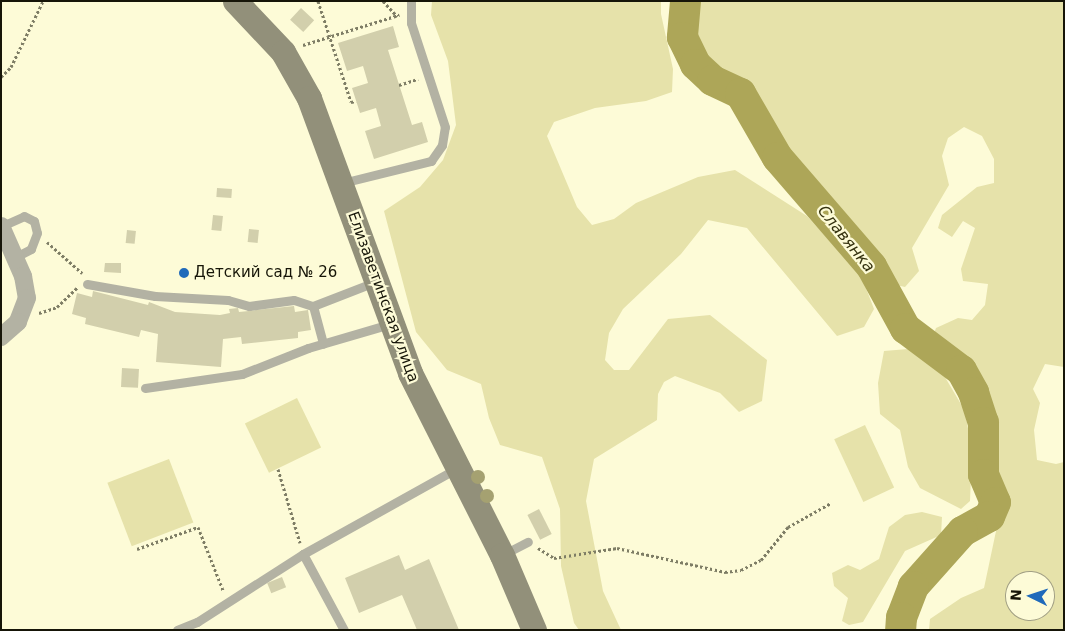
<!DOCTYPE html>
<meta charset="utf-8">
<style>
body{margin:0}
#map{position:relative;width:1065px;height:631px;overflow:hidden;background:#fdfbd7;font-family:"DejaVu Sans",sans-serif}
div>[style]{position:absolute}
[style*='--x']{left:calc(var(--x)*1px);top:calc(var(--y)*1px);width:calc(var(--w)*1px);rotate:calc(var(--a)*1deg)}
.green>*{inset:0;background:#e6e2aa;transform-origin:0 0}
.river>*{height:31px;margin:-15.5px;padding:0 15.5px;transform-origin:15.5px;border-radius:15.5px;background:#ada658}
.building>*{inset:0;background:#d2cfac;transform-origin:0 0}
.path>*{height:3px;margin-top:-1.5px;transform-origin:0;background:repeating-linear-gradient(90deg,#7e7d65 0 2.5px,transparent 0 5px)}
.lane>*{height:9px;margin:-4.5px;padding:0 4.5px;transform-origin:4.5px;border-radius:4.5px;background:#b3b2a3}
.street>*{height:18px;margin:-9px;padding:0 9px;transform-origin:9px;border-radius:9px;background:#b3b2a3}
.secondary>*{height:25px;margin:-12.5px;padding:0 12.5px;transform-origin:12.5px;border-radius:12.5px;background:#92907a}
.trees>*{width:14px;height:14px;margin:-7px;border-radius:50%;background:#a5a171}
.dots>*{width:14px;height:14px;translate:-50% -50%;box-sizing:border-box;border:2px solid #fdfbd7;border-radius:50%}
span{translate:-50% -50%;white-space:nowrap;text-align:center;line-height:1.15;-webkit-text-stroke:4.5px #fdfbd7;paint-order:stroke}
.poi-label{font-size:15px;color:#161508}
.left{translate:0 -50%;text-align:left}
.street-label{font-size:15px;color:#161508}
.water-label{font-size:16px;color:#35320f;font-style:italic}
.frame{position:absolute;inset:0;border:2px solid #161508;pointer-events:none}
.north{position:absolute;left:1005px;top:571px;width:50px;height:50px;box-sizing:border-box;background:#fdfbd7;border:1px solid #a19f84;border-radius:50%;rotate:274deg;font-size:14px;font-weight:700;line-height:20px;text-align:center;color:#161508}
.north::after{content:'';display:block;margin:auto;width:18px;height:22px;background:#206aba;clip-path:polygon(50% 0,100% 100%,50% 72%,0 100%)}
</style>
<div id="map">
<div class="green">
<div style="clip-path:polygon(432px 1px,661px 1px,661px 14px,673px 69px,672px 92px,646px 101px,595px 108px,554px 122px,547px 136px,577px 207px,592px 225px,614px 219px,636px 203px,698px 177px,735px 170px,807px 216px,861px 275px,874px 309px,864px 327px,837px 336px,747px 228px,708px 220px,681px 254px,623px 309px,609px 333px,605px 360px,614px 370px,629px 370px,668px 319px,710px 315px,767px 360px,762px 401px,739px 412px,720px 393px,675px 376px,664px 382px,658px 394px,657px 420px,594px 459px,586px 501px,603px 591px,621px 630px,579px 630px,574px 623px,561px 566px,560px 509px,542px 457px,500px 445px,489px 418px,481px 384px,447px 370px,416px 332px,384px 211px,420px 187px,443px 160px,456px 125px,448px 61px,431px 15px)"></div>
<div style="clip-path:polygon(evenodd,692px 1px,1064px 1px,1064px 367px,1045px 364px,1033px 389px,1040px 403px,1034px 430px,1037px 460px,1056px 464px,1064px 462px,1064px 630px,929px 630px,930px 619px,961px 598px,984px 588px,1003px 498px,991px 469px,990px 417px,977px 381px,933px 336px,936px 328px,958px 318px,972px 320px,985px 305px,988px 284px,963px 281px,961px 269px,975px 228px,963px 221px,952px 237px,938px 228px,942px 215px,977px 187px,994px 183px,994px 159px,982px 136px,964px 127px,948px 138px,942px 156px,949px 185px,912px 248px,919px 271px,905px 287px,892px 284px,786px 151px,748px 91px,704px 60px,689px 30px,692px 1px,1015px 581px,1045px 581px,1045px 611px,1015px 611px,1015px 581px)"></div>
<div style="clip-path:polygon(908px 349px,942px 372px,965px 411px,972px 452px,970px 501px,961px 509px,920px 488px,908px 467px,900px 430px,880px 414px,878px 383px,884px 351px)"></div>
<div style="left:297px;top:398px;width:55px;height:58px;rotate:64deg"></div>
<div style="left:865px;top:425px;width:69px;height:34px;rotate:65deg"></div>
<div style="left:169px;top:459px;width:68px;height:66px;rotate:69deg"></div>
<div style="clip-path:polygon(922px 512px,942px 517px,941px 535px,905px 551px,863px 622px,849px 625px,842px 621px,848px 598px,834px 586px,832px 573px,848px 565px,860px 570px,879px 559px,889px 527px,905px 515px)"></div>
</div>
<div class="river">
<div style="--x:685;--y:1;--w:36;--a:95"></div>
<div style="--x:682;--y:37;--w:30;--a:64"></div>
<div style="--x:695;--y:64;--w:23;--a:43"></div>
<div style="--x:712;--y:80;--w:31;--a:25"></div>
<div style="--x:740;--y:93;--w:74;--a:60"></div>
<div style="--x:777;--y:157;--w:144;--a:49.2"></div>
<div style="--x:871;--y:266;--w:71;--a:61.3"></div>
<div style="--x:905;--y:328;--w:70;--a:36.9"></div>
<div style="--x:961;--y:370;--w:25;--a:61"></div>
<div style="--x:973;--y:392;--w:32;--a:72"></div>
<div style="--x:983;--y:422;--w:52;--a:90"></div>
<div style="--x:983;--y:474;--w:30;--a:67"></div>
<div style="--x:995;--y:502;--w:15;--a:113"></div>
<div style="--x:989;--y:516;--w:31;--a:151"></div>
<div style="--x:962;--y:531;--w:74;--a:131.7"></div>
<div style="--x:913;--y:586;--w:33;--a:111"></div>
<div style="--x:901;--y:617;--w:13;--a:94"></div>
</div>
<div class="building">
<div style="left:301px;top:8px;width:18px;height:16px;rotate:43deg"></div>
<div style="clip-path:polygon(393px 26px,399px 47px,388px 50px,412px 125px,422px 122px,428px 142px,374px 159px,365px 131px,381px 126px,376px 108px,360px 113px,352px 88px,368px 83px,363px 66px,347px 71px,338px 43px)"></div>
<div style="left:217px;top:188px;width:15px;height:9px;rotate:4deg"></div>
<div style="left:213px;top:215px;width:10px;height:15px;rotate:6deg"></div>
<div style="left:249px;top:229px;width:10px;height:13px;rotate:6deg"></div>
<div style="left:127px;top:230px;width:9px;height:13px;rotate:6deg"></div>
<div style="clip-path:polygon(105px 263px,121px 263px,121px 273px,104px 272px)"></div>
<div style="clip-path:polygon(93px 291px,148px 305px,149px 302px,175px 312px,220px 315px,230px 313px,229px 309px,238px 308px,239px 312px,294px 306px,295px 312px,308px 310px,311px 330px,298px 332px,298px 338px,242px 344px,241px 337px,223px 339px,221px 367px,156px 362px,158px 334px,141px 330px,139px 337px,85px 324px,86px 318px,72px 314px,77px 293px,92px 297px)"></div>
<div style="left:122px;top:368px;width:17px;height:19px;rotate:3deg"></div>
<div style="left:539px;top:509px;width:28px;height:13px;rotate:63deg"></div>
<div style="clip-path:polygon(399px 555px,405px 570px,429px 559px,459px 630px,417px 630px,402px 595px,359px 613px,345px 578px)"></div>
<div style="left:282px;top:577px;width:11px;height:16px;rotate:68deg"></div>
</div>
<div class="path">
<div style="--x:318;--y:1;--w:106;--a:71.9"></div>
<div style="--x:351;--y:102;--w:5;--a:-11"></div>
<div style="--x:383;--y:1;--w:21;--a:47"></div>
<div style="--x:303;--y:45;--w:101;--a:-17.4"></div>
<div style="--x:1;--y:77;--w:14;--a:-45"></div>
<div style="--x:11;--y:67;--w:73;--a:-64.1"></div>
<div style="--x:399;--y:85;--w:20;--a:-18"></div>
<div style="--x:47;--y:242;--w:47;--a:41.5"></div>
<div style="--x:39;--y:313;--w:19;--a:-18"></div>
<div style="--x:57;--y:307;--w:28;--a:-44"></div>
<div style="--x:278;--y:469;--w:77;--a:73.4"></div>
<div style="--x:538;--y:548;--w:19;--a:32"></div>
<div style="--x:554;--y:558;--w:64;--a:-9"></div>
<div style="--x:617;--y:548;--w:111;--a:12.5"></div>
<div style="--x:725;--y:572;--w:16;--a:-7"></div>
<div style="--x:741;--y:570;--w:22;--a:-27"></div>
<div style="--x:761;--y:560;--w:43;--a:-50.7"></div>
<div style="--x:788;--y:527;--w:49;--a:-29.2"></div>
<div style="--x:137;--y:549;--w:65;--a:-19.8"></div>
<div style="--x:198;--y:527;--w:68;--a:68.4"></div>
</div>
<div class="lane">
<div style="--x:342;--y:183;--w:92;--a:-13.9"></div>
<div style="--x:431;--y:161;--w:19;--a:-55"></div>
<div style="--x:442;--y:145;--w:18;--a:-81"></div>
<div style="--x:445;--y:127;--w:109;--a:-108.1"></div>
<div style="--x:411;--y:23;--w:22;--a:-90"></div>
<div style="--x:2;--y:226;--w:24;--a:-24"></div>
<div style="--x:24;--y:216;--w:11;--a:27"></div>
<div style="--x:34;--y:221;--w:12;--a:76"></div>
<div style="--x:37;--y:233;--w:17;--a:111"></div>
<div style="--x:31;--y:249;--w:18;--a:153"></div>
<div style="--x:87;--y:284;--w:69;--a:10"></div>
<div style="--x:155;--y:296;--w:73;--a:3.1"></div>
<div style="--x:228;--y:300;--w:22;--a:16"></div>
<div style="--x:249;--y:306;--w:45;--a:-7.6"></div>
<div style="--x:294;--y:300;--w:20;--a:18"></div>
<div style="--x:313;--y:306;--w:66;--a:-21.2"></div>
<div style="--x:313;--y:306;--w:39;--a:75"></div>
<div style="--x:145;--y:388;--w:98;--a:-8.2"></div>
<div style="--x:242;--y:374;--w:71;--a:-21.5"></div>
<div style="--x:308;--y:348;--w:85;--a:-16.3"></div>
<div style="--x:303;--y:554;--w:175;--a:-29.1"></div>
<div style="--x:502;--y:555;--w:29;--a:-27"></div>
<div style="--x:177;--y:630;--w:22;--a:-22"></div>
<div style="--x:197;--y:622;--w:126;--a:-32.7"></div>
<div style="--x:303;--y:554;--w:86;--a:61.7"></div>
</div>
<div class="street">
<div style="--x:1;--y:226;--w:55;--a:66.3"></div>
<div style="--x:23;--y:276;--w:22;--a:80"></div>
<div style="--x:27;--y:298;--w:26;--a:111"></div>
<div style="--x:18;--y:322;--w:23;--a:139"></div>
</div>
<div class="secondary">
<div style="--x:235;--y:1;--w:70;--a:46.7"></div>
<div style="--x:283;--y:52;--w:53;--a:60.5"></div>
<div style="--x:309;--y:98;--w:293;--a:69.8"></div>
<div style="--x:410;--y:373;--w:204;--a:63.2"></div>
<div style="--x:502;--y:555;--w:82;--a:66.9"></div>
</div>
<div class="trees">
<div style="left:478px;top:477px"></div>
<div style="left:487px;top:496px"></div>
</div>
<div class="dots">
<div style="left:184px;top:273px;background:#206aba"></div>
</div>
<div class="poi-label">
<span class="left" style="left:194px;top:273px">Детский сад № 26</span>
</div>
<div class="street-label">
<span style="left:383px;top:297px;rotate:70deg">Елизаветинская улица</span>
</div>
<div class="water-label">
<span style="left:846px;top:239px;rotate:51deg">Славянка</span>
</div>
<div class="frame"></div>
<div class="north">N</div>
</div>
